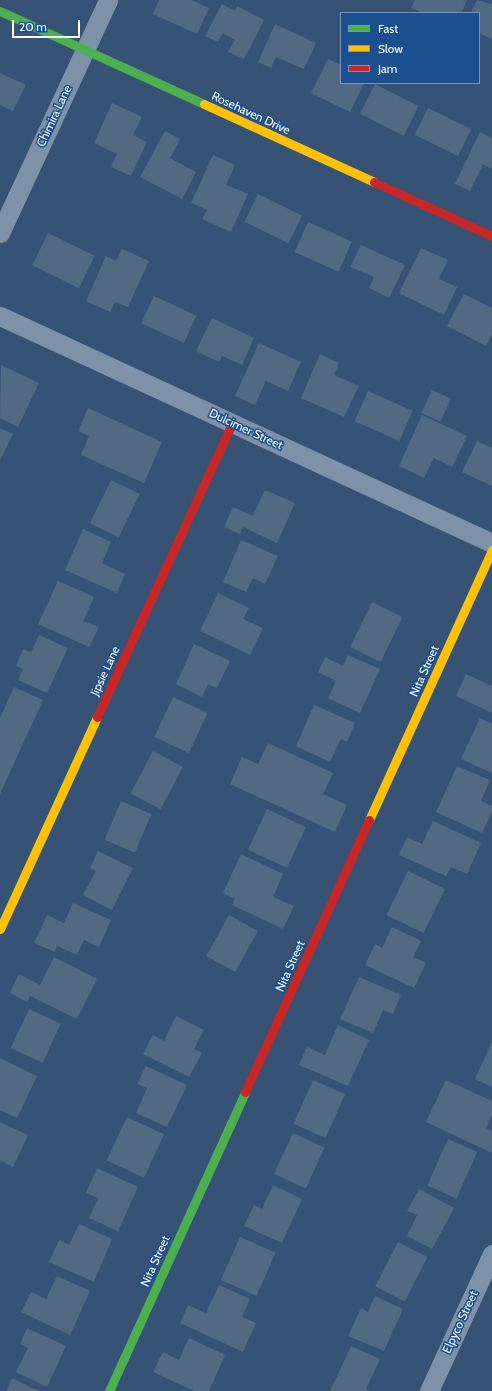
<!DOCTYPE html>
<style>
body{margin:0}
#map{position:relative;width:492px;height:1391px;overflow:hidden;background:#365274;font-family:Cabin,sans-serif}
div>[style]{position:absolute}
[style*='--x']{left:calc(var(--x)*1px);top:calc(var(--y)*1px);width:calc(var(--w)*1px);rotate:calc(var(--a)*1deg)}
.building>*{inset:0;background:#526984;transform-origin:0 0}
.street>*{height:19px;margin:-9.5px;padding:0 9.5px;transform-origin:9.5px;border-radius:9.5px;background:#7d92a8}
.fast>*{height:9px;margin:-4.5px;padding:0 4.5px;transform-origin:4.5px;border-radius:4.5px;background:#4caf50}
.slow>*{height:9px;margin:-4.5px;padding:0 4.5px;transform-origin:4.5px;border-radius:4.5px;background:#ffc107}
.jam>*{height:9px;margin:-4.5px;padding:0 4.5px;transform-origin:4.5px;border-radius:4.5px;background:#c62828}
span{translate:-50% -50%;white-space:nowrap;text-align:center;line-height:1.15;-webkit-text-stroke:3px #1b4f8f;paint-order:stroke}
.street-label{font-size:12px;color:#fff}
.legend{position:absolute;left:340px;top:12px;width:140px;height:72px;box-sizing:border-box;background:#1b4f8f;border:1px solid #7695bc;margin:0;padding:5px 7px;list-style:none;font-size:12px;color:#fff}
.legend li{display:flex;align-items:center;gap:8px;height:20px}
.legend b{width:20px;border:1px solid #7695bc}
.scale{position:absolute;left:12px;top:20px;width:68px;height:18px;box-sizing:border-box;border:2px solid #fff;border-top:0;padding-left:5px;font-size:12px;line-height:14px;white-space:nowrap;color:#fff;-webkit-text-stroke:3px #1b4f8f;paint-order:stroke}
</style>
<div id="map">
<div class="building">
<div style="clip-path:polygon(159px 0,191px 0,209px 8px,197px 34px,153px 14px)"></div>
<div style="clip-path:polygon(415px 0,467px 0,461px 13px,423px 13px,411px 8px)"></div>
<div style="clip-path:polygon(477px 0,492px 4px,492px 39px,479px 33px,479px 13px,471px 13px)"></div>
<div style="clip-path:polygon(222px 4px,235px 11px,237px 6px,264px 20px,244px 59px,228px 52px,235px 40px,223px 33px,218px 42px,205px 36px)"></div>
<div style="clip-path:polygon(275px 24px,316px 43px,304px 69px,276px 57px,271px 68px,258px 62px)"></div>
<div style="clip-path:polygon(328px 59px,341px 65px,341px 83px,364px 83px,350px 112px,311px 93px)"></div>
<div style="clip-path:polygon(0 73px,26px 85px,13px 111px,0 105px)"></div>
<div style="left:375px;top:84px;width:49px;height:33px;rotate:27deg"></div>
<div style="clip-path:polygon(112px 103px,142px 117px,133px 135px,147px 142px,131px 176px,111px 167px,117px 154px,94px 143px)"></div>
<div style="left:428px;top:108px;width:48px;height:30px;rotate:26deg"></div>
<div style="clip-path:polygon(165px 131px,180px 139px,170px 158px,196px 172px,182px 199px,140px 177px)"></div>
<div style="clip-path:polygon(480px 132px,492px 138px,492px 169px,483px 164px,470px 191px,455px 184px)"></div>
<div style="clip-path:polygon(213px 155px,235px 165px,226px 185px,248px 194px,231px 232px,202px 219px,207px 210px,191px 203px)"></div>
<div style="left:258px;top:194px;width:49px;height:31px;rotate:26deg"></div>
<div style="left:308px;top:222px;width:48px;height:33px;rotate:24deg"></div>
<div style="left:48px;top:233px;width:52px;height:36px;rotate:26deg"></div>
<div style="clip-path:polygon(361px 245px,405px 265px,389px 298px,369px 288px,374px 277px,350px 267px)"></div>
<div style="clip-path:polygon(421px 248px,448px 260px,439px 279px,457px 287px,444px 315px,399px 293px)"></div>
<div style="clip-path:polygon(122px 249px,149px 261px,128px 307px,115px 302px,110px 312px,86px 301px,106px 256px,116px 261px)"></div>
<div style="clip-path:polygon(464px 294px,492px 308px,492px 334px,486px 346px,447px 326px)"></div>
<div style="left:154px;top:296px;width:47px;height:30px;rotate:25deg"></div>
<div style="clip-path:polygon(212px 318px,254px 338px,242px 365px,222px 356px,219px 362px,196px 351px)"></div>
<div style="clip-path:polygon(259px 343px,301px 362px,288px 391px,266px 381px,255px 405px,235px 396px)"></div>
<div style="clip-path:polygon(320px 354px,339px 363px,334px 375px,359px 386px,344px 417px,301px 398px)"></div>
<div style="clip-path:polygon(1px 365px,39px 383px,18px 427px,0 418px)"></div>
<div style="left:432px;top:390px;width:21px;height:25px;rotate:25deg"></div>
<div style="left:368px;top:391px;width:49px;height:33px;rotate:24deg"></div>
<div style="clip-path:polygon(88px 408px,162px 442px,144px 483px,81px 455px,89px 436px,78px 431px)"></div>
<div style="clip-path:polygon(422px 415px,467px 436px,452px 467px,434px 458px,424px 478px,399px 466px)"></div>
<div style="clip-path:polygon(0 428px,13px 434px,0 461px)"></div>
<div style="clip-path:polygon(477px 441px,492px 448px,492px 486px,462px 472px)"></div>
<div style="left:111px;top:480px;width:32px;height:48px;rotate:26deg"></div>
<div style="clip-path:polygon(265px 490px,295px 503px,277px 543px,243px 527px,240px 534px,224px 527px,233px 507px,253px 516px)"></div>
<div style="clip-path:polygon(83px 529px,111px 542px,102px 563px,125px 574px,117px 593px,65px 570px)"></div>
<div style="clip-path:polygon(241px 540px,278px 556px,265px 584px,253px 578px,246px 592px,223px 582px)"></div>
<div style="clip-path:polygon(58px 581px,94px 597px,83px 621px,99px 627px,89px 647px,38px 624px)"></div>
<div style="clip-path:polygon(218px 593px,249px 608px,243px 619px,263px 628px,250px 655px,200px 631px)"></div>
<div style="left:372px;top:602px;width:34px;height:50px;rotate:26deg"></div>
<div style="clip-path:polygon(39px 635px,68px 648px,47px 693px,18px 680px,23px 669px,16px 666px,23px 649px,31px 652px)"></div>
<div style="clip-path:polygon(194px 644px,230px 661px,217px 688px,208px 684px,202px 697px,176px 684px)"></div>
<div style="clip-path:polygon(348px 655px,380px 669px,360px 713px,328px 698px,336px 681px,318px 672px,325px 657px,343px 666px)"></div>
<div style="clip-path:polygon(466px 674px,492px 686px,492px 713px,456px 696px)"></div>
<div style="clip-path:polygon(14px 687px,43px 700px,0 794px,0 718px)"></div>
<div style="left:173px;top:697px;width:38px;height:44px;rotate:25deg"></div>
<div style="clip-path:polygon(314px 705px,355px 723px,347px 742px,341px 739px,330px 762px,296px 746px)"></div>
<div style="clip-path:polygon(480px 718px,492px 724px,492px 773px,461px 759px)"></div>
<div style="clip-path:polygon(268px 743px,333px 773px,323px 794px,347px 805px,335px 832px,230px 784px,242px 757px,258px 764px)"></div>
<div style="left:153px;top:751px;width:34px;height:48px;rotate:28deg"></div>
<div style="clip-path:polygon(457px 766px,490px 780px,481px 801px,492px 806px,492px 812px,482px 833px,436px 812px)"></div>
<div style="left:121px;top:801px;width:33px;height:42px;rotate:23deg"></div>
<div style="left:267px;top:809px;width:43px;height:45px;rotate:25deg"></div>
<div style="clip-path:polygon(433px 821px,481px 843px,467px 874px,451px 867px,446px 876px,399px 855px,407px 837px,422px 844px)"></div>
<div style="clip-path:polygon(98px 851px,133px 868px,112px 910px,83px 895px,96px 871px,90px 868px)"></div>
<div style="clip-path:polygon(241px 854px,283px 874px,273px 897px,294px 906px,283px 929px,232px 905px,235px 899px,223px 893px)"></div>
<div style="left:408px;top:871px;width:41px;height:49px;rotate:26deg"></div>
<div style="clip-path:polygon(73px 903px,111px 920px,99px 947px,84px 940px,77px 955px,57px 946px,55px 952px,34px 943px,47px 915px,64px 923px)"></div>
<div style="left:229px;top:915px;width:33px;height:47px;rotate:29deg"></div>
<div style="clip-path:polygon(392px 927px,421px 941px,413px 957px,426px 963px,414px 988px,365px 965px,375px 944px,382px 948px)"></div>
<div style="clip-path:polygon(54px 957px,97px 979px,77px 1019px,30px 996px,27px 1002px,10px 993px,19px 974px,40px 985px)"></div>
<div style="clip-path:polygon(359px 977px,401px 995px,393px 1014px,383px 1010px,373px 1033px,340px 1019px)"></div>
<div style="left:29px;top:1009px;width:35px;height:43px;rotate:25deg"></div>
<div style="clip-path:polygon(176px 1016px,204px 1030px,194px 1049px,202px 1053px,189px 1077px,143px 1054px,153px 1035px,164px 1041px)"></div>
<div style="clip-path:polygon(338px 1025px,369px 1040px,348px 1086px,299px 1065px,307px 1047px,325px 1055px)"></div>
<div style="clip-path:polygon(492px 1042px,492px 1087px,475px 1079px)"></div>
<div style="clip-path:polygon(0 1058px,37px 1076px,17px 1118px,0 1110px)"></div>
<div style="clip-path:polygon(146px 1066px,187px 1085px,167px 1127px,136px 1113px,147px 1088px,137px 1084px)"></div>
<div style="left:313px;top:1080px;width:35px;height:48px;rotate:24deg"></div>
<div style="clip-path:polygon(446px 1080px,492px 1101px,492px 1115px,486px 1128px,492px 1131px,492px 1153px,426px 1122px)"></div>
<div style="left:127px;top:1117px;width:41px;height:48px;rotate:25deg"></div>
<div style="clip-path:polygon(0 1122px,28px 1135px,13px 1167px,1px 1161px,0 1164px)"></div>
<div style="left:293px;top:1133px;width:35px;height:45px;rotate:25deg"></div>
<div style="left:448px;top:1139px;width:32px;height:51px;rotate:24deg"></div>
<div style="clip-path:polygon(97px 1168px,138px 1187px,118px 1231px,89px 1218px,98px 1198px,86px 1193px)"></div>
<div style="clip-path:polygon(273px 1185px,302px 1199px,282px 1243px,244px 1226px,254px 1205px,262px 1209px)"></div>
<div style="clip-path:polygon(419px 1189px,454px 1208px,432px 1249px,407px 1236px,417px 1215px,407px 1211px)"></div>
<div style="clip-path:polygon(79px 1224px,112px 1239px,94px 1282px,49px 1262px,59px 1240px,69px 1245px)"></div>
<div style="left:240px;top:1237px;width:39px;height:47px;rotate:24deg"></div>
<div style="left:398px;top:1242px;width:33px;height:50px;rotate:27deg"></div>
<div style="clip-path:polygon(57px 1276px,90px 1291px,70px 1335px,21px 1312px,31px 1292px,46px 1299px)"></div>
<div style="clip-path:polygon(219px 1285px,250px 1299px,242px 1317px,256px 1323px,243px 1352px,180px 1323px,188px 1305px,206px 1313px)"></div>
<div style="clip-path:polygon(375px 1296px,403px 1309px,384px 1351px,348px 1336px,361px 1308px,368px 1312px)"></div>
<div style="clip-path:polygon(27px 1328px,66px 1346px,47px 1387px,16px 1372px,28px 1348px,20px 1344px)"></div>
<div style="clip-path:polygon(189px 1338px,225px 1355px,209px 1391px,194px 1391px,153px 1372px,163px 1352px,179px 1360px)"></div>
<div style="clip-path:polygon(351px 1346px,380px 1359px,366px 1389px,370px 1391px,330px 1391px)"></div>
<div style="clip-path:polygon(12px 1378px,39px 1391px,6px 1391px)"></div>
</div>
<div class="street">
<div style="--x:0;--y:233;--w:257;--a:-65.1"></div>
<div style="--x:0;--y:316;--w:542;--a:24.77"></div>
<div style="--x:429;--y:1391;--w:151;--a:-65.3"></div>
</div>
<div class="fast">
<div style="--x:0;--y:11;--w:224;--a:24.5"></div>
<div style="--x:109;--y:1391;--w:328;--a:-65.5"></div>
</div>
<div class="slow">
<div style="--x:204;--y:104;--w:187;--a:24.6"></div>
<div style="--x:369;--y:820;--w:297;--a:-65.5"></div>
<div style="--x:0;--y:929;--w:233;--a:-65.4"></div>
</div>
<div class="jam">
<div style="--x:374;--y:182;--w:130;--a:24.6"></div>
<div style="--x:97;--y:717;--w:324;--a:-65.3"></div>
<div style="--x:245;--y:1092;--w:299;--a:-65.5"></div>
</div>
<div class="street-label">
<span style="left:251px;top:113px;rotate:25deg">Rosehaven Drive</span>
<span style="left:54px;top:116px;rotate:-65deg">Chimira Lane</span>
<span style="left:246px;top:429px;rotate:25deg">Dulcimer Street</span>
<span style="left:105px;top:671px;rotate:-65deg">Jipsie Lane</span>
<span style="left:424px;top:671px;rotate:-66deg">Nita Street</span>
<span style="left:290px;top:966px;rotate:-66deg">Nita Street</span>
<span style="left:155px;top:1261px;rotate:-66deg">Nita Street</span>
<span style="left:460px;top:1322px;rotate:-65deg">Elpyco Street</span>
</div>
<ul class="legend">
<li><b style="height:5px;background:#4caf50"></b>Fast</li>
<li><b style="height:5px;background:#ffc107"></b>Slow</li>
<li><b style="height:5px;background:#c62828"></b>Jam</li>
</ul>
<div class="scale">20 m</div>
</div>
